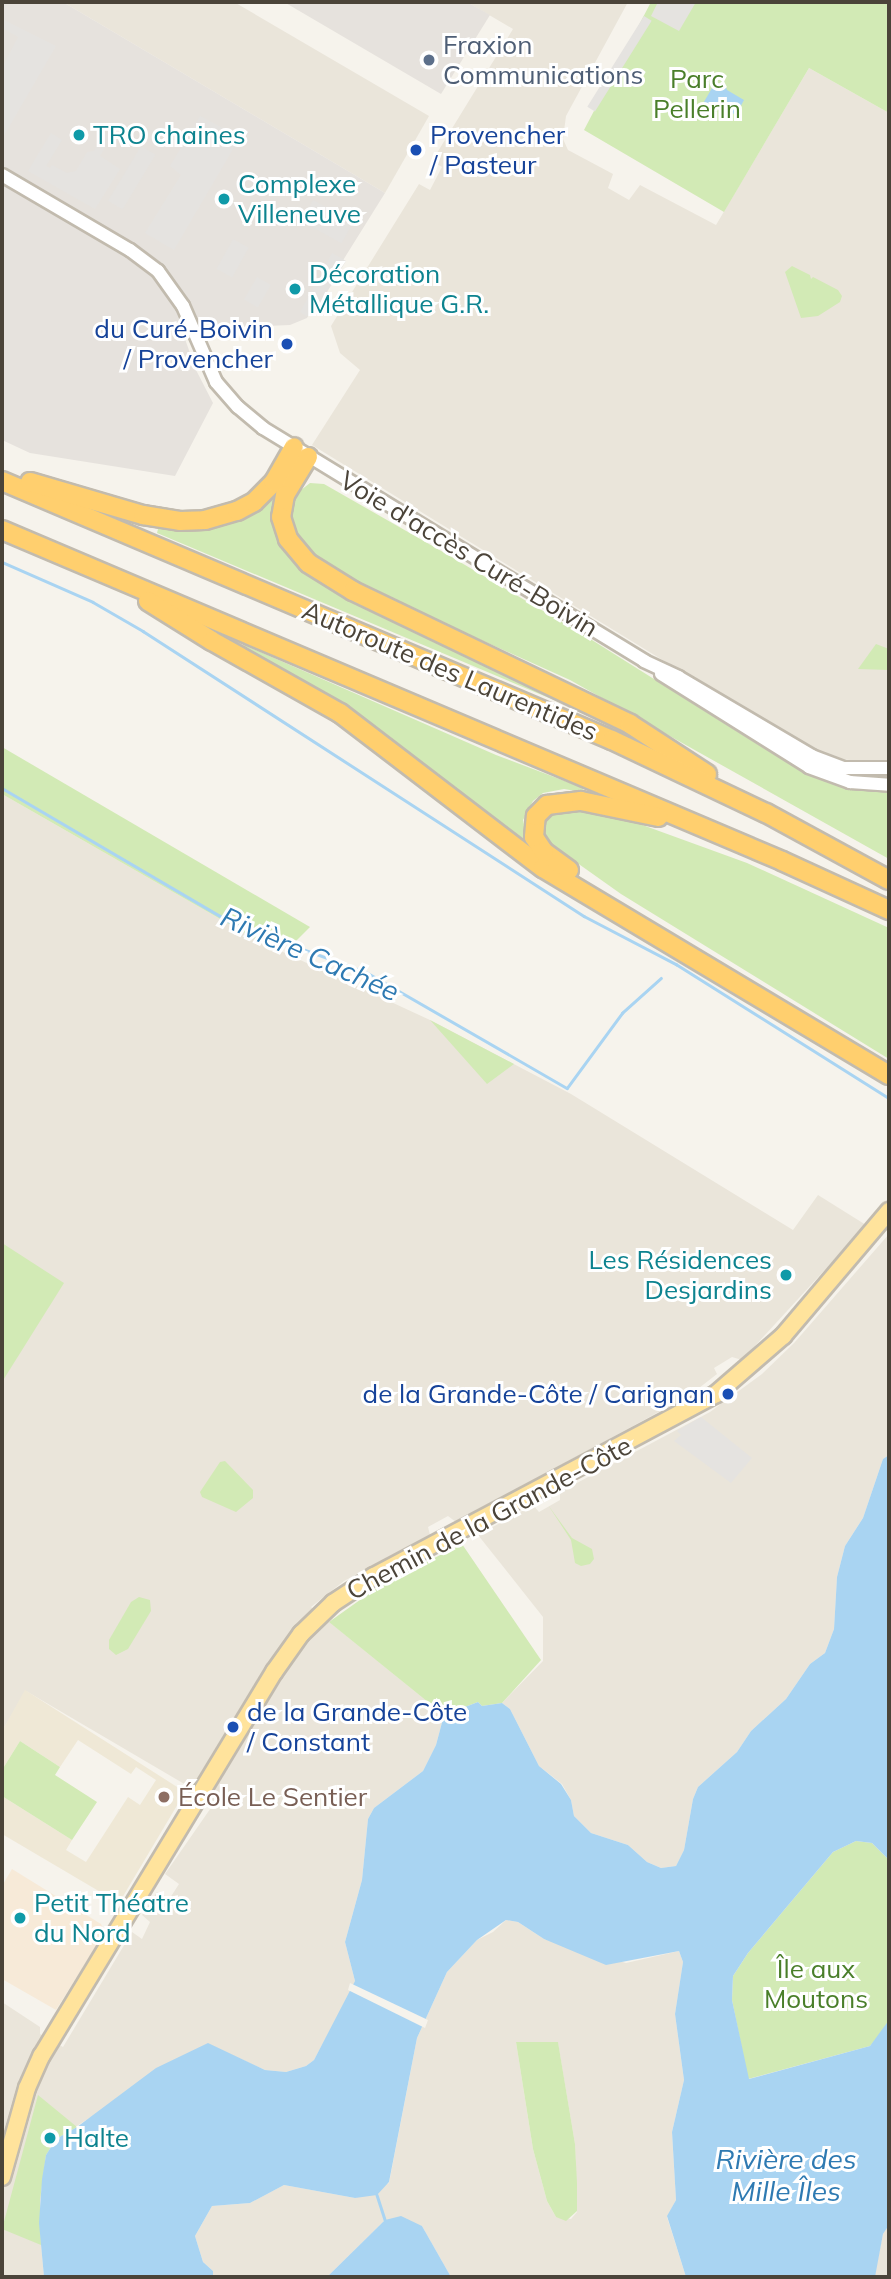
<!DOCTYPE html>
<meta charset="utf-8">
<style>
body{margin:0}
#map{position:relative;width:891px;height:2279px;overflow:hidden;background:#f6f3ec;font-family:Mulish,sans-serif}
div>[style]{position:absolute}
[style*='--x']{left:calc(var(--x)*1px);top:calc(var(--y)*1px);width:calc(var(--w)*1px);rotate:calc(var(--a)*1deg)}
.residential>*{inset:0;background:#eae5da}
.commercial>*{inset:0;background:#f7ead8}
.industrial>*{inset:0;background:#e6e2dd}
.education>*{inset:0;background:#efe8d6}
.green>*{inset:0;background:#d2eab5}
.parking>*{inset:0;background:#e5e3e0;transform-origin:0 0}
.water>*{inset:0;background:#a9d4f2}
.pier>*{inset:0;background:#f6f3ec}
.stream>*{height:2.5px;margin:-1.25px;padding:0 1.25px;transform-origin:1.25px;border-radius:1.25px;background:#a9d4f2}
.roads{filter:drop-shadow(2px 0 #c2bbae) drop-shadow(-2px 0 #c2bbae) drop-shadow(0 2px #c2bbae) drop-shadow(0 -2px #c2bbae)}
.minor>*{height:12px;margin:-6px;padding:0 6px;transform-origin:6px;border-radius:6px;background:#fff}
.major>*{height:16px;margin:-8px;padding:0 8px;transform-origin:8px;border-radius:8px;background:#ffe39c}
.highway>*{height:18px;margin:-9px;padding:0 9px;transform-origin:9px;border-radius:9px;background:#ffcf6e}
.dots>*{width:19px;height:19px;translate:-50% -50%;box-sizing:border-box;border:4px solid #fff;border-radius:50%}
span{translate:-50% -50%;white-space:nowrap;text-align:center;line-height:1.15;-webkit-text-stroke:6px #fff;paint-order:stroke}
.service-label{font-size:26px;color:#4e5e75}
.left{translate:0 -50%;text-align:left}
.park-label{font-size:26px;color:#4a7f2a}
.culture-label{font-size:26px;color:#0d838f}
.right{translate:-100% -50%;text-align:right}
.transit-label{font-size:26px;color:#164399}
.street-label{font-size:26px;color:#4b4439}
.education-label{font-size:26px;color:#785e54}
.water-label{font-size:28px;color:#2e7ab2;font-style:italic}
.frame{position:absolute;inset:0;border:4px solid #4b4439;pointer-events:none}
</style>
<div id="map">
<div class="residential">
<div style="clip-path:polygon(63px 2px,234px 2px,429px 116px,385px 193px)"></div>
<div style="clip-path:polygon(467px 2px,628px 2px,566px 116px,563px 139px,568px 150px,613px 174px,608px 188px,629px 200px,640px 185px,716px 225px,809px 68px,889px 113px,889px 763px,838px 759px,811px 751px,312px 445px,360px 370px,340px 353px,331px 326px,419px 184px,430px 190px,442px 167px,432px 161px,513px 29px)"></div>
<div style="clip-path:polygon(2px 794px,257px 940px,430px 1020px,571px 1094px,793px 1230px,818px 1195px,866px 1225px,742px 1360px,732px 1357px,714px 1368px,717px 1374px,690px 1395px,456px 1522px,448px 1516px,428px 1527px,430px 1535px,344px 1581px,311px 1607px,444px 1715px,436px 1745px,423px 1771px,374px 1808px,368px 1819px,362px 1880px,345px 1942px,355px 1981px,350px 1993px,314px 2060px,306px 2066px,286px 2072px,265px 2070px,208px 2044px,56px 2139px,46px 2155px,42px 2179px,39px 2223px,44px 2277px,2px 2277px,2px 2002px,40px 2027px,40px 2034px,63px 2047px,132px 1932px,142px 1939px,150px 1922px,142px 1915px,157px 1892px,170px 1898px,179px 1884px,165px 1874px,215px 1802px,26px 1691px,2px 1731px)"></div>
<div style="clip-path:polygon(889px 1234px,889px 1455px,883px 1459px,863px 1518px,845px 1546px,837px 1577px,834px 1629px,825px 1653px,810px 1664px,786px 1699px,751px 1731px,737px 1752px,698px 1787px,693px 1799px,684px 1850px,676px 1866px,661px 1868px,647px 1862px,628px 1845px,591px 1833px,574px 1816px,571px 1800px,562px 1784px,539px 1766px,510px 1709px,502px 1703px,543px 1661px,543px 1617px,478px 1535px,533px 1505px,539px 1512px,560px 1500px,560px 1492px,710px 1412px,762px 1374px,795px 1342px)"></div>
<div style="clip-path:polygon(evenodd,506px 1920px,518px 1922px,544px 1939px,626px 1963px,679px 1951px,683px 1962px,675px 2014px,684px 2080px,672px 2132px,676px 2200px,667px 2217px,686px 2277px,451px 2277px,422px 2226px,385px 2220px,327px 2277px,213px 2277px,213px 2271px,203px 2262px,195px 2236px,212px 2206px,250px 2203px,284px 2185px,355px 2198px,389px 2183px,417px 2038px,447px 1972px,477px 1940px,493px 1932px,506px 1920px,516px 2042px,558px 2043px,575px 2144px,577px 2212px,571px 2219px,556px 2217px,547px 2201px,533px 2149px,516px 2042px)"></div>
<div style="clip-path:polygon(889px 2225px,889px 2277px,874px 2277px,883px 2234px)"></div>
</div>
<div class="commercial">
<div style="clip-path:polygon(12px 1869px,101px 1924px,105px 1932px,56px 2010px,2px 1979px,2px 1886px)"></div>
</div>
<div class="industrial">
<div style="clip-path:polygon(2px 2px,63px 2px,385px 193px,307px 318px,290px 325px,213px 328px,185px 339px,196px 370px,213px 403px,175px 476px,30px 453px,2px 440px)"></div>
<div style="clip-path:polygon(284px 2px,467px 2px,490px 15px,441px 94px)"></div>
</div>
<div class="education">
<div style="clip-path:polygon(25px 1690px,185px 1792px,119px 1903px,2px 1834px,2px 1796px,72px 1840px,66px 1850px,86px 1862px,128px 1797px,140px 1805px,156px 1780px,136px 1767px,131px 1774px,78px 1740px,60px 1767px,20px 1741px,2px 1770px,2px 1731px)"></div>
</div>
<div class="green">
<div style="clip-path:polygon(651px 2px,889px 2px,889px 113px,809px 68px,724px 212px,584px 130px)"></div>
<div style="clip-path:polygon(792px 266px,810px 275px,811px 279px,813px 277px,838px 290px,842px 296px,840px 302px,818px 316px,801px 318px,785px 272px)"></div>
<div style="clip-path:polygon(310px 483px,324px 484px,443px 552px,584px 635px,762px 747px,836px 784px,889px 790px,889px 859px,570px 680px,359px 585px,326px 565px,305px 547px,291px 519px,296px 494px)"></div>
<div style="clip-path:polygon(277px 489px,279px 491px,273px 511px,274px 526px,289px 554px,582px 705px,580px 711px,157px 533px,159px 525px,235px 520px,250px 515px,265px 504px)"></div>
<div style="clip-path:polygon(876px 644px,889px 649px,889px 670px,858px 669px)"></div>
<div style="clip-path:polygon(244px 645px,496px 755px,578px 786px,583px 789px,582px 792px,564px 789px,543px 793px,533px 801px,523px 820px,530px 848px,359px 717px,298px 677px,255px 655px,243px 647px)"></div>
<div style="clip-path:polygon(2px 747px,310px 927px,293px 944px,257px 940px,2px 794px)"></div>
<div style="clip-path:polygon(570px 807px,637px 823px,747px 863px,889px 928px,889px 1059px,621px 894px,559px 850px,544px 838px,543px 820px,555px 811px)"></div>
<div style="clip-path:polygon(430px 1020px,514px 1064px,487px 1084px)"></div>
<div style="clip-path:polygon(2px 1243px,64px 1283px,2px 1382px)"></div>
<div style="clip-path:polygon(225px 1461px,253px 1490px,253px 1498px,236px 1512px,202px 1497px,200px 1492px,220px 1462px)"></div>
<div style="clip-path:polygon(548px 1505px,572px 1538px,592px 1549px,594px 1559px,590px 1564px,581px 1566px,575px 1563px,571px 1540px)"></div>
<div style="clip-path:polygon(462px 1544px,541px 1660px,502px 1703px,482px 1706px,478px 1702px,444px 1715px,329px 1622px,381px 1585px)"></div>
<div style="clip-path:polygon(139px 1597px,150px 1600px,151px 1611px,128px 1649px,116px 1655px,109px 1649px,109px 1640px,131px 1602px)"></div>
<div style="clip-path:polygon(20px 1741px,60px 1767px,55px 1775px,97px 1802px,72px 1840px,2px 1796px,2px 1770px)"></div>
<div style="clip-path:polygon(856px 1841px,872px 1843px,889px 1860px,889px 2020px,887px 2026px,870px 2046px,748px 2079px,732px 2000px,733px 1976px,748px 1953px,833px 1852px)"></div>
<div style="clip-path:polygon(516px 2042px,558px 2042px,575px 2144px,577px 2183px,577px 2211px,566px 2221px,556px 2217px,547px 2201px,533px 2149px)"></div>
<div style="clip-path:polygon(38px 2095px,77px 2127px,56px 2139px,46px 2155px,40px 2200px,41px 2245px,2px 2229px)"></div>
</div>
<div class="parking">
<div style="clip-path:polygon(658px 2px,696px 2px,679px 31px,651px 16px)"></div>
<div style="left:644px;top:16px;width:9px;height:107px;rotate:32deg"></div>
<div style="clip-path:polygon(2px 19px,56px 46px,2px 139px,2px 68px,18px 37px,2px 28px)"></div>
<div style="clip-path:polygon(200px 116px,240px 137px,174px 250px,145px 233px,181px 175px,170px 166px)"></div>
<div style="clip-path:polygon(51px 133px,62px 140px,46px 166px,50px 168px,52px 165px,67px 173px,76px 171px,87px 152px,94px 151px,105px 133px,112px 137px,100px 156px,120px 169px,95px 209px,28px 171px)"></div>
<div style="left:141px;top:146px;width:17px;height:64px;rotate:31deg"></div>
<div style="left:313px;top:200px;width:46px;height:24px;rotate:29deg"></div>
<div style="left:233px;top:239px;width:18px;height:34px;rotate:29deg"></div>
<div style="clip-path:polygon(332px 253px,346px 261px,313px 315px,306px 316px,300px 312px)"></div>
<div style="left:257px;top:277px;width:16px;height:26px;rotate:30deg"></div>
<div style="clip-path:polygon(701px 1417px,752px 1458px,731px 1483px,674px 1441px,681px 1435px,677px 1431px)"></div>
</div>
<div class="water">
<div style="clip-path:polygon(715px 83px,725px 85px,727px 90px,744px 100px,736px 115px,719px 106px,708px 118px,698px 112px)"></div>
<div style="clip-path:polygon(889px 1455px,889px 1860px,872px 1843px,856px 1841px,833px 1852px,748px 1953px,733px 1976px,732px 2000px,749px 2079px,870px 2046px,889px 2020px,889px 2225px,883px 2234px,875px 2277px,686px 2277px,667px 2216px,676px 2200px,672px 2132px,684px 2080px,675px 2014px,683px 1962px,679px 1951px,606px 1965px,544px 1939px,518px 1922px,506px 1920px,477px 1940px,447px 1972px,417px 2038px,389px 2182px,377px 2195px,355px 2198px,284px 2185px,250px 2203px,212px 2206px,195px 2236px,203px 2262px,213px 2271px,213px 2277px,44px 2277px,39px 2223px,42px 2179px,46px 2155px,56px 2139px,77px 2127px,156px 2068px,208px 2043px,265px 2070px,286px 2072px,306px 2066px,314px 2060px,355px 1981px,345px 1942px,362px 1880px,368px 1819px,374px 1808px,423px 1771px,436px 1745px,444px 1715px,478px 1702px,482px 1706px,502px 1703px,510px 1709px,539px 1766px,561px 1784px,571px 1800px,574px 1816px,591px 1833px,628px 1845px,647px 1862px,661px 1868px,676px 1866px,684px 1850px,693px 1799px,698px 1787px,737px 1752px,751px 1731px,786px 1699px,810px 1664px,825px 1653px,834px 1629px,837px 1577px,845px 1546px,863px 1518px,883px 1459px)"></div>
<div style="clip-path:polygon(401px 2216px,422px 2226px,451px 2277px,327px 2277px,385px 2220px)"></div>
</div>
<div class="pier">
<div style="clip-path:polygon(350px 1983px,428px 2020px,425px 2028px,348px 1990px)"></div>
</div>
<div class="stream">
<div style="--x:2;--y:562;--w:99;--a:23.7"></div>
<div style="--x:93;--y:602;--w:58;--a:30.1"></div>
<div style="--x:143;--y:631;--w:525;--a:32.87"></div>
<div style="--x:584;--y:916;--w:104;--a:27.6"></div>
<div style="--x:676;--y:964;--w:252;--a:32.2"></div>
<div style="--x:2;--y:788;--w:269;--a:30.4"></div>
<div style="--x:234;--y:924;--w:140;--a:20"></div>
<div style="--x:366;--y:972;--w:232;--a:30"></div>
<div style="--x:567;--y:1088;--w:93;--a:-53.7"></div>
<div style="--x:622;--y:1013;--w:52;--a:-41.9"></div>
<div style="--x:377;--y:2195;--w:26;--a:72"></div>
</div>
<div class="roads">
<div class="minor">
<div style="--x:2;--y:175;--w:148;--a:30.4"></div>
<div style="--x:130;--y:250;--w:35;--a:37"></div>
<div style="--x:158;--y:271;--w:43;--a:54.5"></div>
<div style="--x:183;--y:306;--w:83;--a:66.5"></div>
<div style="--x:216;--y:382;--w:33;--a:49"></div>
<div style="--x:238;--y:407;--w:33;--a:40"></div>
<div style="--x:263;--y:428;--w:447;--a:31.4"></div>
<div style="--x:644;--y:661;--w:38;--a:25"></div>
<div style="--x:678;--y:677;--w:156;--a:30.5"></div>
<div style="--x:812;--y:756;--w:34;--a:21"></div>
<div style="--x:844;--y:768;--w:45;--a:0"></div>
<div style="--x:661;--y:674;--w:175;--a:32.1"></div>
<div style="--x:809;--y:767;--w:44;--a:20.1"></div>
<div style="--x:850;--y:782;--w:39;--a:4"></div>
</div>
<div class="major">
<div style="--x:2;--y:2177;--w:92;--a:-74.3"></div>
<div style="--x:27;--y:2088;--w:36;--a:-66"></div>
<div style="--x:42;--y:2055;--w:448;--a:-58.8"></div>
<div style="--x:274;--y:1672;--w:47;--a:-54.6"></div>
<div style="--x:301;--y:1634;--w:45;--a:-44.1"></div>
<div style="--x:333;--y:1603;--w:49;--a:-33.4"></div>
<div style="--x:374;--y:1576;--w:387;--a:-28"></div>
<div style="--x:716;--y:1394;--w:89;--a:-40.9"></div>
<div style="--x:783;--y:1336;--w:164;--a:-49.7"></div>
</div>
<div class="highway">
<div style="--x:308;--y:457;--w:44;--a:121.2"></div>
<div style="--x:285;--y:495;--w:22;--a:100"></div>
<div style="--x:281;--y:517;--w:23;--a:72"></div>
<div style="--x:288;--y:539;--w:31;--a:50"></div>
<div style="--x:308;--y:563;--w:53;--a:31.9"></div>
<div style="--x:353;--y:591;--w:307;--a:25.6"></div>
<div style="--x:630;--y:724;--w:92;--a:33"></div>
<div style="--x:2;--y:481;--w:663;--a:23.01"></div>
<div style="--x:612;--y:740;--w:170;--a:25.4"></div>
<div style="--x:766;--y:813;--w:140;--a:28.6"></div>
<div style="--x:30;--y:482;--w:118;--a:16.3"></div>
<div style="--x:143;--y:515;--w:37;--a:9"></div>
<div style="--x:180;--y:521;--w:25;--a:-2"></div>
<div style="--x:205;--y:520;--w:33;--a:-16"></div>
<div style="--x:237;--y:511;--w:19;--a:-28"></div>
<div style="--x:254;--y:502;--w:28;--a:-45"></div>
<div style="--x:274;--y:482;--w:40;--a:-60.3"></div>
<div style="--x:2;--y:530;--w:847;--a:22.99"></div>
<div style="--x:782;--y:861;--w:118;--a:24.6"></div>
<div style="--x:148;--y:601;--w:75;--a:32"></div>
<div style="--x:212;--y:641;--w:147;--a:29.4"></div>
<div style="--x:340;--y:713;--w:255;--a:37.4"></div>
<div style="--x:543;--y:868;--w:403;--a:30.9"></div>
<div style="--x:569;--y:870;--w:31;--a:-144"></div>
<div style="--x:544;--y:852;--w:18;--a:-124"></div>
<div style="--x:534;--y:837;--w:21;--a:-85"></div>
<div style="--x:536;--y:816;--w:16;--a:-45"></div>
<div style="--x:547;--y:805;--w:34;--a:-7"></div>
<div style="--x:581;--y:801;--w:79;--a:11.7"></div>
</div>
</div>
<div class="dots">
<div style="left:429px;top:60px;background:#5c6f8a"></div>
<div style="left:79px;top:135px;background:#0f9aa8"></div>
<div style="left:416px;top:150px;background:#1a4fb4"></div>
<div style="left:224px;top:199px;background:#0f9aa8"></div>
<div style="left:295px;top:289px;background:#0f9aa8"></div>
<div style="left:287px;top:344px;background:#1a4fb4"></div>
<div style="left:786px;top:1275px;background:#0f9aa8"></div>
<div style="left:728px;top:1394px;background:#1a4fb4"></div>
<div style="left:233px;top:1727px;background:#1a4fb4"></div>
<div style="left:164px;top:1797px;background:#8d6e63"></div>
<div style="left:20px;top:1918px;background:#0f9aa8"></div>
<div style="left:50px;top:2138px;background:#0f9aa8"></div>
</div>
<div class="service-label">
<span class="left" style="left:443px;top:60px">Fraxion<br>Communications</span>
</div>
<div class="park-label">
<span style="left:697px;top:94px">Parc<br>Pellerin</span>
<span style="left:816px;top:1984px">Île aux<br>Moutons</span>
</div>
<div class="culture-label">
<span class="left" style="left:93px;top:135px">TRO chaines</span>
<span class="left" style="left:238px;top:199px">Complexe<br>Villeneuve</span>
<span class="left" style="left:309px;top:289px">Décoration<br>Métallique G.R.</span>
<span class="right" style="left:772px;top:1275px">Les Résidences<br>Desjardins</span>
<span class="left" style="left:34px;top:1918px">Petit Théatre<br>du Nord</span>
<span class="left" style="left:64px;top:2138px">Halte</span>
</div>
<div class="transit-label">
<span class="left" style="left:430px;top:150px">Provencher<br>/ Pasteur</span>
<span class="right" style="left:273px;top:344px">du Curé-Boivin<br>/ Provencher</span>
<span class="right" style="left:714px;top:1394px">de la Grande-Côte / Carignan</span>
<span class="left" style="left:247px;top:1727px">de la Grande-Côte<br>/ Constant</span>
</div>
<div class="street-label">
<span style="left:469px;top:554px;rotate:31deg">Voie d'accès Curé-Boivin</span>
<span style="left:450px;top:671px;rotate:23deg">Autoroute des Laurentides</span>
<span style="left:489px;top:1518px;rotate:-28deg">Chemin de la Grande-Côte</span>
</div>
<div class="education-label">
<span class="left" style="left:178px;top:1797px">École Le Sentier</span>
</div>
<div class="water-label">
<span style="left:310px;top:954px;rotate:24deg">Rivière Cachée</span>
<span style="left:786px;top:2175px">Rivière des<br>Mille Îles</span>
</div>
<div class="frame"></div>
</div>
